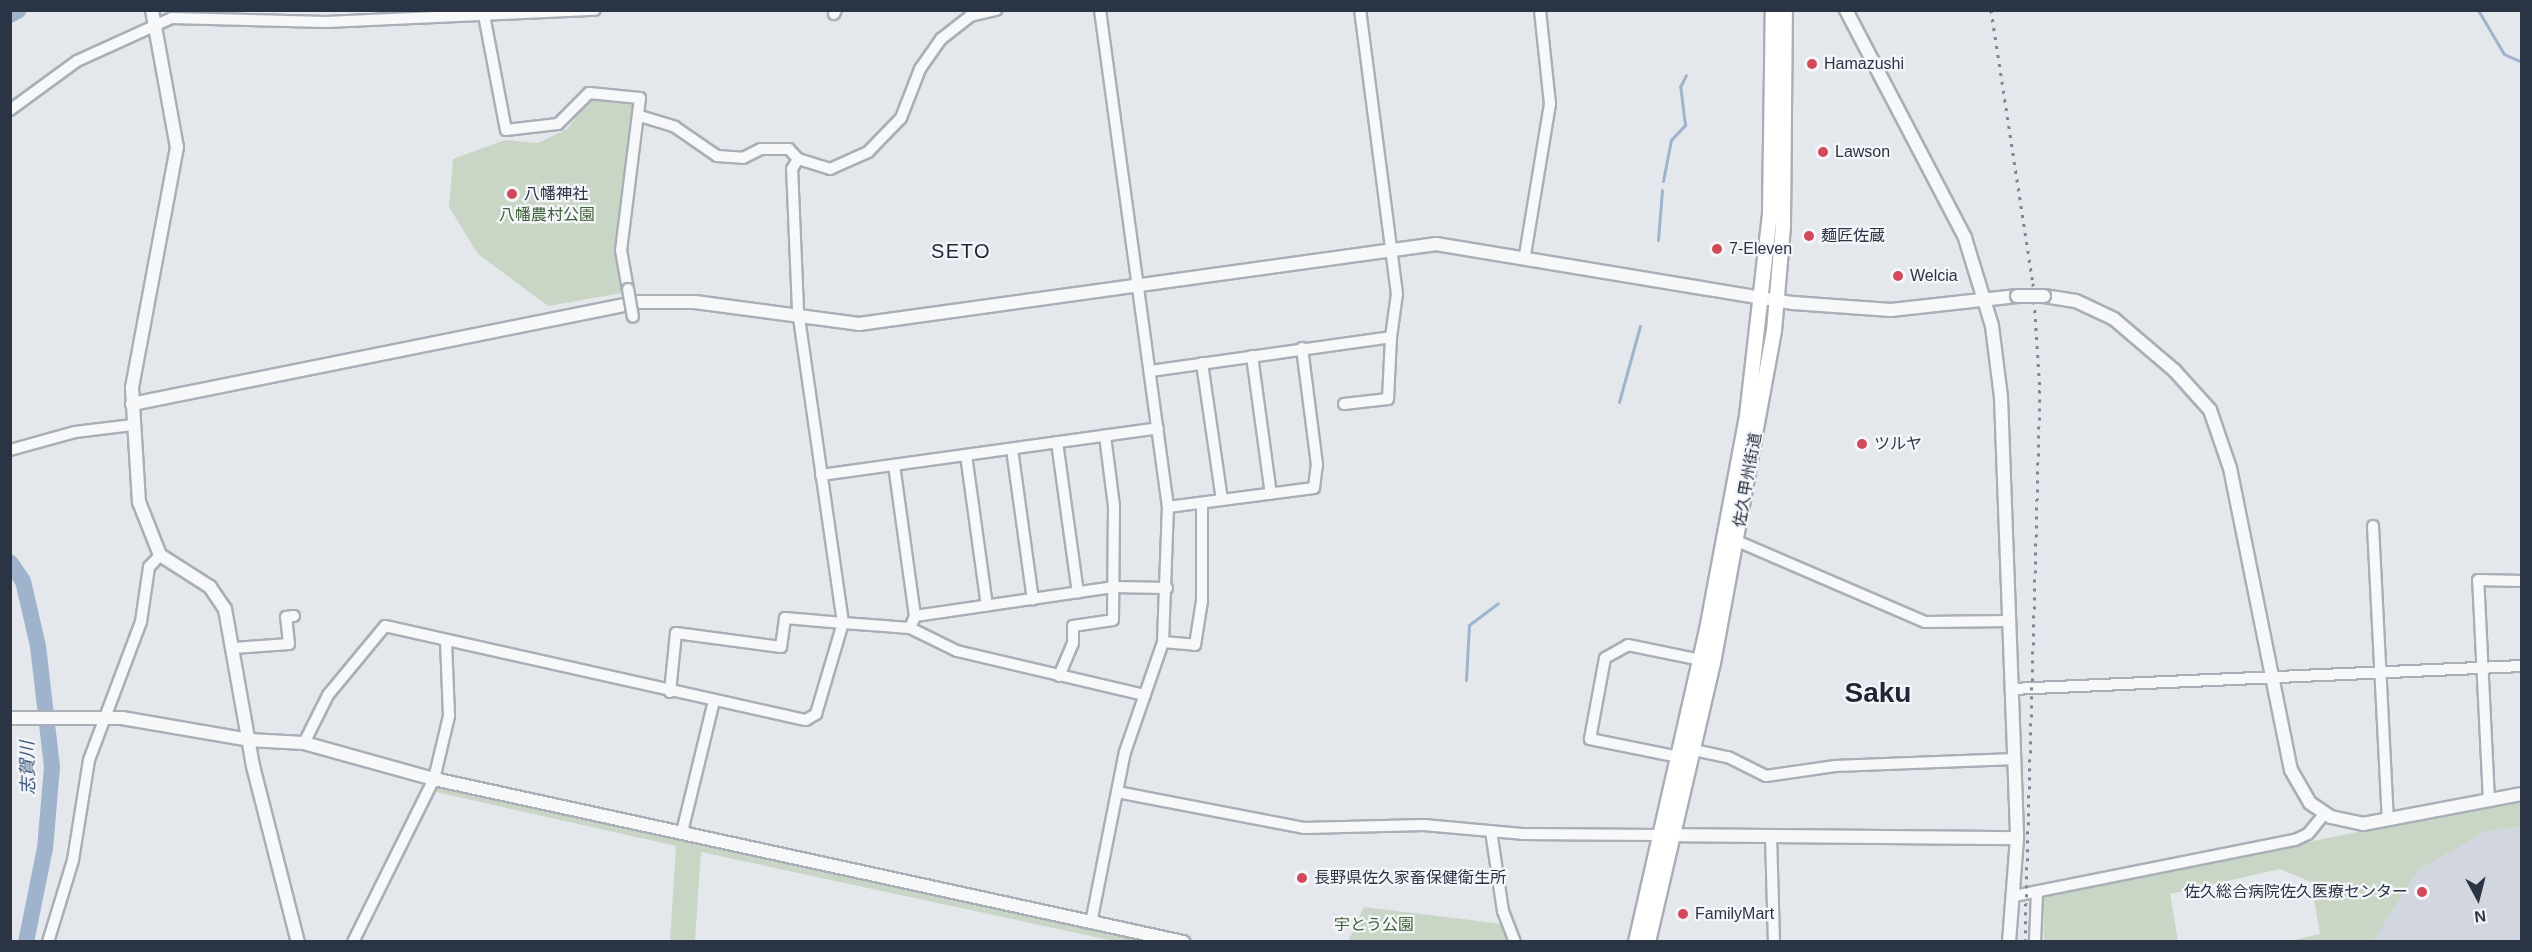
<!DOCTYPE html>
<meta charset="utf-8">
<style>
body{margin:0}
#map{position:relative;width:2532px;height:952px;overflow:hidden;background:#e4e7ec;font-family:Arial,"Noto Sans JP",sans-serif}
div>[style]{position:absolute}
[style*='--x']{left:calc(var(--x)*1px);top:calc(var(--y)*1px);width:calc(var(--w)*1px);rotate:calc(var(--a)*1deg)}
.built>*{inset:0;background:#d2d6de}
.green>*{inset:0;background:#c9d6c5}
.stream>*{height:3px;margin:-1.5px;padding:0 1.5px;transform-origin:1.5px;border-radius:1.5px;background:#9fb4cc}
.river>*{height:16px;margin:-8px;padding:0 8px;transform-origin:8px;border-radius:8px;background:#9fb4cc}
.roads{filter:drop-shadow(2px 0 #a9aeb7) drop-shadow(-2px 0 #a9aeb7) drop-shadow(0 2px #a9aeb7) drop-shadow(0 -2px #a9aeb7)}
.minor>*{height:10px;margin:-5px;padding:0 5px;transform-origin:5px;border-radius:5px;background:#f7f8fa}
.tertiary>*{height:12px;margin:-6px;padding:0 6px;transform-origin:6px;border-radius:6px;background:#f7f8fa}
.secondary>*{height:14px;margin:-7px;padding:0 7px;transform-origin:7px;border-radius:7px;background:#fff}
.rail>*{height:3px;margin-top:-1.5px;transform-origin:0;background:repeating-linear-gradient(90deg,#7d8696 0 3px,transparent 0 9px)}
.bridges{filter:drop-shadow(2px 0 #a9aeb7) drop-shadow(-2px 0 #a9aeb7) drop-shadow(0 2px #a9aeb7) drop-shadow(0 -2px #a9aeb7)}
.minor-bridge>*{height:10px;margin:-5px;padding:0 5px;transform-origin:5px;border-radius:5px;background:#f7f8fa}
.tertiary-bridge>*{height:12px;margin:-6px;padding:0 6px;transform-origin:6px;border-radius:6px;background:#f7f8fa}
.dots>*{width:16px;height:16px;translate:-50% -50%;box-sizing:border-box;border:3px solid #f4f6f9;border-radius:50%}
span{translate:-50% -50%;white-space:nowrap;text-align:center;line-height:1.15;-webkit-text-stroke:4.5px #f4f6f9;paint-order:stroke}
.poi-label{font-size:16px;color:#2b3445}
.left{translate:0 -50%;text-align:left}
.right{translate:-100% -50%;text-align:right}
.park-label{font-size:16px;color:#3f6138}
.street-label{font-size:16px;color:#2b3445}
.water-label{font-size:18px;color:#34527a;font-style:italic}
.quarter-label{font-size:20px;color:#1d2536;letter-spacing:1.5px}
.town-label{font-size:28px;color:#1d2536;font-weight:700}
.frame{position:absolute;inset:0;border:12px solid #2b3445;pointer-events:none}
.north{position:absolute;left:2448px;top:868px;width:60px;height:60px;-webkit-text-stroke:4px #f4f6f9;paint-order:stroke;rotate:173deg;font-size:16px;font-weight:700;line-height:24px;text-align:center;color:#2b3445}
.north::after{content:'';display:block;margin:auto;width:21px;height:27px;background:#2b3445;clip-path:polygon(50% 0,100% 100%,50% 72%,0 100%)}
</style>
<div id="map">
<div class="built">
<div style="clip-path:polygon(2521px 800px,2521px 941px,2334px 941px,2313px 843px)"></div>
</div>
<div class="green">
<div style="clip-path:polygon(591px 99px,635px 104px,616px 252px,622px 293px,548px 306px,478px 254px,449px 207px,453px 159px,505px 140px,538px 143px,567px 129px)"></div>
<div style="clip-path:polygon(439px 784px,1161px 941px,1114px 941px,701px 852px,695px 941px,670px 941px,676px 846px,436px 792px)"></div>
<div style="clip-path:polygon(2521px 798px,2521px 826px,2486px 831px,2418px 870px,2373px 941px,2290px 941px,2320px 934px,2311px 882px,2280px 869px,2170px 894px,2178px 941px,2044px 941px,2043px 897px)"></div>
<div style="clip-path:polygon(1364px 907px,1503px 924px,1510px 942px,1348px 942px)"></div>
</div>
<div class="stream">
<div style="--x:2478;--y:10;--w:51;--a:59.4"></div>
<div style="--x:2504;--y:54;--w:20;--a:24"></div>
<div style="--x:1663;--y:181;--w:42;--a:-79"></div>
<div style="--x:1671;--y:140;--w:21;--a:-47"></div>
<div style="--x:1685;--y:125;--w:38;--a:-97"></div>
<div style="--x:1680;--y:87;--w:13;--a:-63"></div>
<div style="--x:1658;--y:240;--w:50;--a:-85.4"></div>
<div style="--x:1619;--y:402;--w:79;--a:-74.6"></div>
<div style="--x:1466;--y:680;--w:55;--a:-86.9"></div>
<div style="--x:1469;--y:625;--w:36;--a:-37"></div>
</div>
<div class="river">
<div style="--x:10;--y:15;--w:10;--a:-29"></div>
<div style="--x:10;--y:562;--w:23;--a:56"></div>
<div style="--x:23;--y:581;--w:67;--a:77"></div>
<div style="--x:38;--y:646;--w:122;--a:83.4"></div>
<div style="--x:52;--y:767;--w:81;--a:94.9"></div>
<div style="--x:45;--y:848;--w:96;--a:101.4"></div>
</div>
<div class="roads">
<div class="minor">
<div style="--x:834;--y:14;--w:4;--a:-63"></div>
<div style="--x:484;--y:15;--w:117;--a:79.2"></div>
<div style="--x:506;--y:130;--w:52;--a:-6.6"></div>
<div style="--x:558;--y:124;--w:44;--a:-45"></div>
<div style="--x:589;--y:93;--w:51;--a:5.6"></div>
<div style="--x:640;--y:98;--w:153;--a:97.1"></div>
<div style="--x:621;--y:250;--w:40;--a:80"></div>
<div style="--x:10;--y:110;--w:83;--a:-36.2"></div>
<div style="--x:77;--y:61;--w:104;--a:-24.4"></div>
<div style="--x:172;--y:18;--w:154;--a:1.5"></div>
<div style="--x:326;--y:22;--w:269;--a:-2.6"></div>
<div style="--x:640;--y:116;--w:37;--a:17"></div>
<div style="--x:675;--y:127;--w:51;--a:34.6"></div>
<div style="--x:717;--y:156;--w:26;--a:4"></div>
<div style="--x:743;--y:158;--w:20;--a:-27"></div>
<div style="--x:761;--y:149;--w:28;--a:0"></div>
<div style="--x:789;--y:149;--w:13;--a:48"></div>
<div style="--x:1525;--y:255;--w:153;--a:-80.6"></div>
<div style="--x:1550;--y:104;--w:95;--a:-96.1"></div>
<div style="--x:1252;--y:356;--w:139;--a:82.2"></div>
<div style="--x:1202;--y:363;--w:138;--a:81.7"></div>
<div style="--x:1150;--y:371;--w:243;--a:-8"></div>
<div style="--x:1391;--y:337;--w:43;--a:-82.1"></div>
<div style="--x:1397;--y:294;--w:286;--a:-97.4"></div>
<div style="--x:1344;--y:404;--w:44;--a:-6.5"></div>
<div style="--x:1388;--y:399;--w:62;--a:-87.2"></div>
<div style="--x:1057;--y:442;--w:152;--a:82.1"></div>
<div style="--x:1012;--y:449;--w:152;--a:82.1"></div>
<div style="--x:10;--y:450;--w:67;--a:-15.5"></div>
<div style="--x:75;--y:432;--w:58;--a:-6.9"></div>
<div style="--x:966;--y:455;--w:152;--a:82.1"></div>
<div style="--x:894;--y:465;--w:152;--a:82.1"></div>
<div style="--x:821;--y:475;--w:340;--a:-7.9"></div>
<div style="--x:1168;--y:507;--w:147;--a:-7.4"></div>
<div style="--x:1314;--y:488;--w:23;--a:-83"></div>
<div style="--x:1317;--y:465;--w:118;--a:-97.3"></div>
<div style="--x:2373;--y:526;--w:294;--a:87.1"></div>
<div style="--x:1730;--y:538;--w:212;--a:23.3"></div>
<div style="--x:1925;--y:622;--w:85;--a:-0.7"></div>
<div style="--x:910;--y:628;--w:13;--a:-67"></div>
<div style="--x:915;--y:616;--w:200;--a:-8.3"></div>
<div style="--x:1113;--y:587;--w:54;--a:1.1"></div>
<div style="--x:1163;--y:642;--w:32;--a:5"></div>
<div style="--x:1195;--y:645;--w:45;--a:-81"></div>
<div style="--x:1202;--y:601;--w:98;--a:-90"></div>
<div style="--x:234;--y:648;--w:55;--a:-4.2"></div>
<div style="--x:289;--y:644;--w:27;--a:-96"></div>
<div style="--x:286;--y:617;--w:8;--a:-7"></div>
<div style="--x:1059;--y:676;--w:36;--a:-67"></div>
<div style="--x:1073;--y:643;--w:17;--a:-90"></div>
<div style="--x:1073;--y:626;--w:40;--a:-8.5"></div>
<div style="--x:1113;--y:620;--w:114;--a:-89.5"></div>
<div style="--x:1114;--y:506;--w:71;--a:-97.3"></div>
<div style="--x:2012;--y:689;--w:511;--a:-2.58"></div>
<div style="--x:670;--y:692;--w:59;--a:-84.2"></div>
<div style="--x:676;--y:633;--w:106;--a:7.6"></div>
<div style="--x:781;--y:647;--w:29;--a:-82"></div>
<div style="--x:785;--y:618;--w:58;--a:4.9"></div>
<div style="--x:843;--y:623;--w:316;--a:-98.2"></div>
<div style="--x:798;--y:310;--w:141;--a:-92.4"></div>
<div style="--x:792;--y:169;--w:12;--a:-59"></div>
<div style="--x:798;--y:159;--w:34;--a:17"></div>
<div style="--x:830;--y:169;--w:42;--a:-24.1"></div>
<div style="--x:868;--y:152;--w:47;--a:-45.9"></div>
<div style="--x:901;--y:118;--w:53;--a:-68.8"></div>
<div style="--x:920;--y:69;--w:37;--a:-55"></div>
<div style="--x:941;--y:39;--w:37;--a:-38"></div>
<div style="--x:970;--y:16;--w:27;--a:-13"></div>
<div style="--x:304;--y:743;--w:54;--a:-63.4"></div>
<div style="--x:328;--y:695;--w:89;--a:-50.4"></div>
<div style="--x:385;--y:626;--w:431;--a:12.6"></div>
<div style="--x:806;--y:720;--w:12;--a:-31"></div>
<div style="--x:816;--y:714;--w:95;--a:-73.5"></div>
<div style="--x:843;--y:623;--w:67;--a:4.3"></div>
<div style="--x:910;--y:628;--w:52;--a:26.1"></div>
<div style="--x:957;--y:651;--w:193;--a:13.2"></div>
<div style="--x:1694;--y:750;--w:35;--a:12"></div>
<div style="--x:1728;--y:757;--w:42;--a:26.6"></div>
<div style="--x:1766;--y:776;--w:70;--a:-8.2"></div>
<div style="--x:1835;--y:766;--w:180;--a:-2.2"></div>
<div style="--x:1679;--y:757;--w:91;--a:-168.6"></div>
<div style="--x:1590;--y:739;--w:82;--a:-79.5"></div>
<div style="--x:1605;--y:658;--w:26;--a:-29"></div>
<div style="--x:1628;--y:645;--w:80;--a:11.6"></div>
<div style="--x:1117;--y:792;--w:190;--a:10.9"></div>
<div style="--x:1304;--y:828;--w:120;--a:-1.4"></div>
<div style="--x:1424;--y:825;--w:98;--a:5.2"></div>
<div style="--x:1522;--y:834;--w:139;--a:0.4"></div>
<div style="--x:2489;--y:801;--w:221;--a:-92.8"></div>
<div style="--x:2478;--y:580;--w:44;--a:1.3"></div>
<div style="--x:1491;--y:831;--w:81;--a:81.5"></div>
<div style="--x:1503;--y:911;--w:33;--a:69"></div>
<div style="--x:682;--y:832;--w:135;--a:-76.3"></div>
<div style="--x:1771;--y:835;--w:107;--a:88.4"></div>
<div style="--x:2014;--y:896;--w:287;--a:-11.3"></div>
<div style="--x:2295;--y:840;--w:14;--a:-25"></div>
<div style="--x:2308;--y:834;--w:26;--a:-51"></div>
<div style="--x:1091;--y:923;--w:174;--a:-78.8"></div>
<div style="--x:1125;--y:752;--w:116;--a:-70.9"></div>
<div style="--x:1163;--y:642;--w:135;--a:-87.9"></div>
<div style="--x:1168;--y:507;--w:502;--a:-97.79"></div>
<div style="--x:48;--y:942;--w:86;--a:-73"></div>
<div style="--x:73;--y:860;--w:101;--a:-80.9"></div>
<div style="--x:89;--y:760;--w:147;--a:-69.4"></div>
<div style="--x:141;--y:622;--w:56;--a:-81.7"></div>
<div style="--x:149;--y:567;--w:16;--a:-47"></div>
<div style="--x:353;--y:942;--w:182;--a:-63.6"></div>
<div style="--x:434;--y:779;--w:65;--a:-76.6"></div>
<div style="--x:449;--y:716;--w:76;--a:-92.3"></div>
<div style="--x:2035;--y:942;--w:49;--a:-87.7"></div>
</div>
<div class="tertiary">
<div style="--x:152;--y:10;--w:139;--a:79.7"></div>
<div style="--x:177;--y:147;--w:245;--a:100.6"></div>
<div style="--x:132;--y:388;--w:114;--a:86.5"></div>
<div style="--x:139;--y:502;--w:57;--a:68.4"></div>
<div style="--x:160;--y:555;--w:59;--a:32.6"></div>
<div style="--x:210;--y:587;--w:27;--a:56"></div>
<div style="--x:225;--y:609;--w:159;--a:79.9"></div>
<div style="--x:253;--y:766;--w:182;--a:75.7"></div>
<div style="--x:1846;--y:10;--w:257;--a:62.4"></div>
<div style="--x:1965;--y:238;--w:92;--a:72.9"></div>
<div style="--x:1992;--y:326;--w:72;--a:82.8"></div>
<div style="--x:2001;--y:397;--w:441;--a:87.9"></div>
<div style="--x:2017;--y:838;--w:104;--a:94.4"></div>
<div style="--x:2044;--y:296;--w:32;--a:9"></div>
<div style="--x:2076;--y:301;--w:42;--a:25.3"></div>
<div style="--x:2114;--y:319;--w:79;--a:40.4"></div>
<div style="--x:2174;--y:370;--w:54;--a:48"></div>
<div style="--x:2210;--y:410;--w:61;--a:71"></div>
<div style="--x:2230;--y:468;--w:308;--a:78.6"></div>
<div style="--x:2291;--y:770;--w:38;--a:60"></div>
<div style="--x:2310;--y:803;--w:25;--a:34"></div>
<div style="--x:2331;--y:817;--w:33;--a:12"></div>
<div style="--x:2363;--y:824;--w:162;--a:-10.7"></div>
<div style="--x:132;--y:404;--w:517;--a:-11.38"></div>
<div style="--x:639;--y:302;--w:56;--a:0"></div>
<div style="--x:695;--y:302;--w:165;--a:7.6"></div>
<div style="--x:859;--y:324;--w:583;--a:-7.89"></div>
<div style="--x:1436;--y:244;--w:362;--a:9.4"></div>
<div style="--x:1793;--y:303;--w:98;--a:4.1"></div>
<div style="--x:1891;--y:310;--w:127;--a:-6.3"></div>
<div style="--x:10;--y:718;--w:112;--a:0"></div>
<div style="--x:122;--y:718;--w:129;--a:9.8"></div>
<div style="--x:249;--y:740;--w:55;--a:3.1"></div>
<div style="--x:304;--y:743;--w:135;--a:15.5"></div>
<div style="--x:434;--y:779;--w:767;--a:12.28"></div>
<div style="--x:1664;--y:835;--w:353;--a:0.5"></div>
</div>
<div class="secondary">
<div style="--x:1636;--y:942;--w:320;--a:-77.2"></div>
<div style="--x:1707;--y:630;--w:218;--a:-79.4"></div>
<div style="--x:1747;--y:416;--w:204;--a:-83.5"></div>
<div style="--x:1770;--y:213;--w:203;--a:-89.2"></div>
<div style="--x:1648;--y:942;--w:286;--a:-76.9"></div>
<div style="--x:1713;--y:663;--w:338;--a:-79.6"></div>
<div style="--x:1774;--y:331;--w:106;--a:-85.1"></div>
<div style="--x:1783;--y:225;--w:215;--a:-89.5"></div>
</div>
</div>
<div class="rail">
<div style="--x:1991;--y:10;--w:276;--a:81.3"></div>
<div style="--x:2033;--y:283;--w:107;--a:86.3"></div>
<div style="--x:2040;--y:390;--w:552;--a:91.56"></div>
</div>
<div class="bridges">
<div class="minor-bridge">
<div style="--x:628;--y:289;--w:28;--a:80"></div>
</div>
<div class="tertiary-bridge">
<div style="--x:2017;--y:296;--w:27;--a:0"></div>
</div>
</div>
<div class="dots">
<div style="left:1812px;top:64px;background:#d1495b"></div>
<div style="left:1823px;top:152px;background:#d1495b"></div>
<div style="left:512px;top:194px;background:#d1495b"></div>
<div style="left:1809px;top:236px;background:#d1495b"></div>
<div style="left:1717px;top:249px;background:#d1495b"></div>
<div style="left:1898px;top:276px;background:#d1495b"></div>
<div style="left:1862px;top:444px;background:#d1495b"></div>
<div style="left:1302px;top:878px;background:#d1495b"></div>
<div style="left:2422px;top:892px;background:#d1495b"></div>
<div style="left:1683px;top:914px;background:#d1495b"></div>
</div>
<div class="poi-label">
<span class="left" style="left:1824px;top:64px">Hamazushi</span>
<span class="left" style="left:1835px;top:152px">Lawson</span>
<span class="left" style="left:524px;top:194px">八幡神社</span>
<span class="left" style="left:1821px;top:236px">麺匠佐蔵</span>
<span class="left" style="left:1729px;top:249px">7-Eleven</span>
<span class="left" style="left:1910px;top:276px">Welcia</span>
<span class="left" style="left:1874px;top:444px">ツルヤ</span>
<span class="left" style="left:1314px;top:878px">長野県佐久家畜保健衛生所</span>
<span class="right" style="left:2408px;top:892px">佐久総合病院佐久医療センター</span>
<span class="left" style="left:1695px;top:914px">FamilyMart</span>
</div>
<div class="park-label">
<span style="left:547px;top:215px">八幡農村公園</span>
<span style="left:1374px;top:925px">宇とう公園</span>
</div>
<div class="street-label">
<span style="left:1748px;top:480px;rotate:-80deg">佐久甲州街道</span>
</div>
<div class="water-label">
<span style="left:28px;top:768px;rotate:-91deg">志賀川</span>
</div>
<div class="quarter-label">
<span style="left:961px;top:251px">SETO</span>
</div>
<div class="town-label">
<span style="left:1878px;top:693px">Saku</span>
</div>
<div class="frame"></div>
<div class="north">N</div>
</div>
